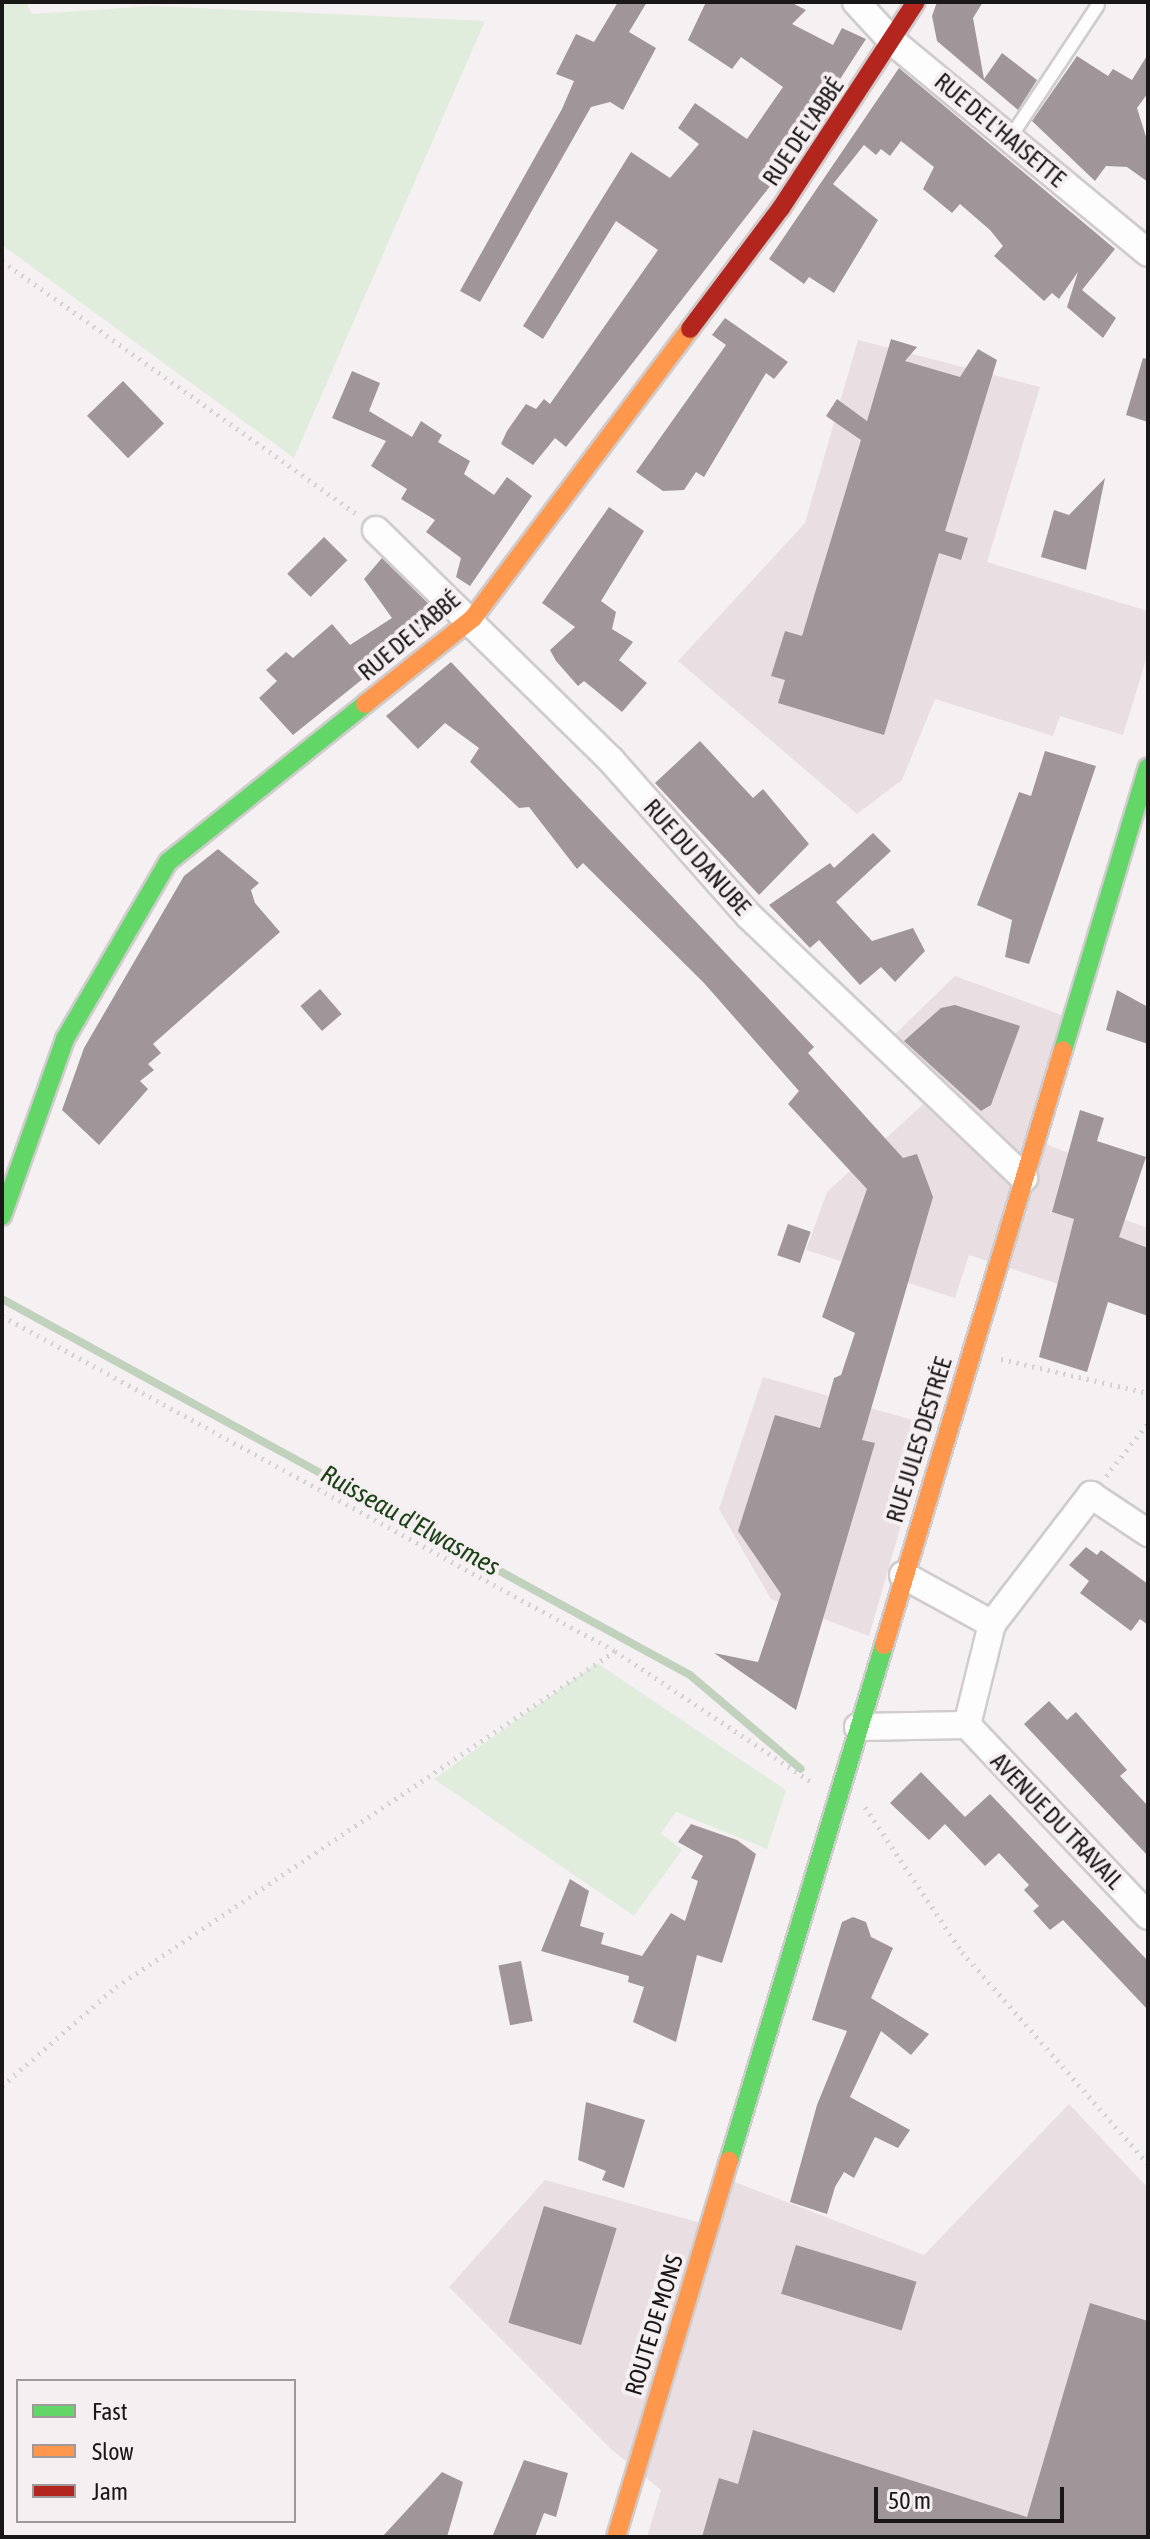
<!DOCTYPE html>
<meta charset="utf-8">
<style>
body{margin:0}
#map{position:relative;width:1150px;height:2539px;overflow:hidden;background:#f5f0f2;font-family:"Asap Condensed",sans-serif}
div>[style]{position:absolute}
[style*='--x']{left:calc(var(--x)*1px);top:calc(var(--y)*1px);width:calc(var(--w)*1px);rotate:calc(var(--a)*1deg)}
.built>*{inset:0;background:#e9dfe2}
.green>*{inset:0;background:#e0eddd}
.stream>*{height:8px;margin:-4px;padding:0 4px;transform-origin:4px;border-radius:4px;background:#c0d2bc}
.building>*{inset:0;background:#a0969a;transform-origin:0 0}
.path>*{height:5px;margin-top:-2.5px;transform-origin:0;background:repeating-linear-gradient(90deg,#d3d2d2 0 2px,transparent 0 8px)}
.roads{filter:drop-shadow(2px 0 #d0cccd) drop-shadow(-2px 0 #d0cccd) drop-shadow(0 2px #d0cccd) drop-shadow(0 -2px #d0cccd)}
.lane>*{height:12px;margin:-6px;padding:0 6px;transform-origin:6px;border-radius:6px;background:#fefdfd}
.street>*{height:26px;margin:-13px;padding:0 13px;transform-origin:13px;border-radius:13px;background:#fefdfd}
.fast>*{height:18px;margin:-9px;padding:0 9px;transform-origin:9px;border-radius:9px;background:#63d668}
.slow>*{height:18px;margin:-9px;padding:0 9px;transform-origin:9px;border-radius:9px;background:#ff974d}
.jam>*{height:18px;margin:-9px;padding:0 9px;transform-origin:9px;border-radius:9px;background:#b3261e}
span{translate:-50% -50%;white-space:nowrap;text-align:center;line-height:1.15;-webkit-text-stroke:8px #f6eff1;paint-order:stroke}
.street-label{font-size:24px;color:#191718}
.water-label{font-size:26px;color:#1b4216;font-style:italic}
.frame{position:absolute;inset:0;border:4px solid #191718;pointer-events:none}
.legend{position:absolute;left:16px;top:2379px;width:280px;height:144px;box-sizing:border-box;background:#f6eff1;border:2px solid #9e999a;margin:0;padding:10px 14px;list-style:none;font-size:24px;color:#191718}
.legend li{display:flex;align-items:center;gap:16px;height:40px}
.legend b{width:40px;border:2px solid #9e999a}
.scale{position:absolute;left:874px;top:2487px;width:190px;height:36px;box-sizing:border-box;border:4px solid #191718;border-top:0;padding-left:10px;font-size:24px;line-height:28px;white-space:nowrap;color:#191718;-webkit-text-stroke:6px #f6eff1;paint-order:stroke}
</style>
<div id="map">
<div class="built">
<div style="clip-path:polygon(858px 340px,1040px 387px,987px 562px,1148px 611px,1148px 653px,1123px 735px,1060px 716px,1053px 736px,935px 699px,902px 780px,857px 814px,678px 661px,805px 523px)"></div>
<div style="clip-path:polygon(955px 976px,1067px 1017px,1027px 1137px,1129px 1176px,1117px 1217px,1148px 1228px,1148px 1313px,969px 1255px,955px 1298px,806px 1250px,827px 1192px,941px 1088px,891px 1038px)"></div>
<div style="clip-path:polygon(763px 1377px,930px 1425px,869px 1636px,771px 1599px,719px 1509px)"></div>
<div style="clip-path:polygon(1069px 2104px,1148px 2188px,1148px 2537px,647px 2537px,661px 2490px,610px 2448px,449px 2287px,545px 2180px,708px 2225px,732px 2181px,924px 2255px)"></div>
</div>
<div class="green">
<div style="clip-path:polygon(2px 2px,26px 2px,32px 14px,152px 6px,485px 21px,294px 458px,2px 245px)"></div>
<div style="clip-path:polygon(597px 1663px,786px 1790px,767px 1849px,676px 1812px,661px 1833px,682px 1850px,634px 1916px,434px 1779px)"></div>
</div>
<div class="stream">
<div style="--x:2;--y:1299;--w:784;--a:28.66"></div>
<div style="--x:690;--y:1675;--w:145;--a:40.3"></div>
</div>
<div class="building">
<div style="clip-path:polygon(618px 2px,647px 2px,629px 32px,656px 48px,623px 110px,610px 102px,591px 107px,480px 302px,460px 291px,562px 109px,574px 81px,556px 74px,576px 34px,594px 42px)"></div>
<div style="clip-path:polygon(706px 2px,790px 2px,806px 10px,792px 24px,833px 45px,842px 28px,866px 39px,774px 181px,624px 374px,566px 447px,555px 438px,533px 465px,501px 444px,507px 431px,526px 404px,536px 409px,544px 399px,550px 404px,658px 250px,616px 221px,543px 339px,523px 326px,631px 152px,670px 178px,699px 144px,678px 128px,695px 103px,747px 139px,783px 87px,741px 57px,732px 69px,688px 40px)"></div>
<div style="clip-path:polygon(937px 2px,983px 2px,973px 18px,984px 79px,1002px 53px,1037px 80px,1018px 110px,937px 41px,932px 16px)"></div>
<div style="clip-path:polygon(1148px 54px,1148px 93px,1137px 108px,1148px 143px,1148px 182px,1127px 167px,1106px 166px,1095px 181px,1032px 121px,1077px 56px,1108px 76px,1113px 69px,1132px 80px)"></div>
<div style="clip-path:polygon(899px 68px,1115px 249px,1082px 290px,1116px 318px,1103px 338px,1067px 307px,1078px 272px,1059px 299px,1052px 293px,1044px 301px,994px 256px,1003px 246px,990px 230px,960px 204px,952px 213px,923px 189px,934px 167px,901px 141px,890px 156px,881px 149px,876px 155px,864px 145px,833px 184px,878px 220px,834px 293px,809px 277px,804px 284px,769px 259px)"></div>
<div style="clip-path:polygon(725px 318px,788px 362px,774px 379px,766px 373px,704px 477px,696px 472px,684px 490px,663px 491px,636px 472px,726px 345px,712px 335px)"></div>
<div style="clip-path:polygon(891px 339px,917px 347px,905px 361px,960px 377px,978px 349px,997px 360px,945px 531px,968px 538px,961px 560px,939px 553px,884px 735px,778px 703px,785px 680px,771px 676px,785px 631px,802px 636px,861px 440px,826px 416px,837px 399px,867px 421px)"></div>
<div style="clip-path:polygon(1143px 358px,1148px 359px,1148px 422px,1126px 415px)"></div>
<div style="clip-path:polygon(352px 371px,380px 383px,369px 411px,412px 437px,421px 421px,442px 435px,438px 442px,470px 461px,464px 474px,494px 495px,507px 477px,532px 496px,470px 586px,456px 577px,461px 558px,426px 532px,435px 520px,401px 499px,407px 489px,371px 466px,386px 441px,332px 418px)"></div>
<div style="left:123px;top:381px;width:59px;height:50px;rotate:46deg"></div>
<div style="clip-path:polygon(1105px 478px,1086px 570px,1041px 557px,1054px 510px,1069px 515px)"></div>
<div style="clip-path:polygon(609px 507px,644px 531px,601px 601px,616px 612px,612px 629px,633px 642px,619px 660px,647px 683px,622px 712px,584px 681px,578px 686px,556px 661px,550px 650px,575px 627px,542px 603px)"></div>
<div style="left:324px;top:537px;width:33px;height:52px;rotate:45deg"></div>
<div style="clip-path:polygon(382px 558px,441px 616px,293px 735px,259px 698px,277px 681px,266px 670px,286px 652px,293px 658px,332px 624px,350px 645px,392px 618px,364px 579px)"></div>
<div style="clip-path:polygon(451px 662px,814px 1047px,808px 1053px,903px 1158px,917px 1154px,933px 1197px,862px 1440px,875px 1443px,796px 1710px,714px 1653px,758px 1662px,781px 1594px,738px 1531px,775px 1415px,820px 1428px,834px 1378px,841px 1375px,855px 1333px,822px 1317px,867px 1189px,788px 1104px,799px 1091px,704px 983px,583px 863px,577px 869px,529px 807px,519px 808px,470px 762px,479px 748px,445px 723px,418px 749px,386px 716px)"></div>
<div style="clip-path:polygon(700px 741px,753px 798px,763px 789px,809px 844px,759px 895px,655px 783px)"></div>
<div style="clip-path:polygon(1045px 751px,1096px 766px,1029px 964px,1005px 957px,1012px 920px,977px 905px,1019px 792px,1031px 796px)"></div>
<div style="clip-path:polygon(873px 833px,891px 851px,836px 902px,872px 941px,913px 928px,925px 951px,895px 982px,881px 967px,860px 985px,819px 940px,810px 948px,769px 905px,830px 863px,834px 868px)"></div>
<div style="clip-path:polygon(218px 849px,259px 883px,251px 890px,255px 903px,280px 932px,153px 1044px,161px 1053px,148px 1064px,154px 1070px,140px 1081px,148px 1089px,99px 1145px,62px 1110px,84px 1048px,184px 876px)"></div>
<div style="left:320px;top:989px;width:33px;height:26px;rotate:49deg"></div>
<div style="clip-path:polygon(1117px 990px,1148px 1007px,1148px 1044px,1106px 1030px)"></div>
<div style="clip-path:polygon(955px 1005px,1020px 1026px,991px 1105px,981px 1111px,904px 1041px,941px 1008px)"></div>
<div style="clip-path:polygon(1080px 1110px,1104px 1118px,1097px 1141px,1146px 1157px,1119px 1237px,1148px 1248px,1148px 1316px,1108px 1302px,1087px 1372px,1039px 1357px,1074px 1219px,1052px 1212px)"></div>
<div style="left:788px;top:1224px;width:24px;height:33px;rotate:19deg"></div>
<div style="clip-path:polygon(1086px 1547px,1097px 1555px,1101px 1550px,1148px 1584px,1148px 1625px,1140px 1619px,1131px 1631px,1080px 1593px,1089px 1581px,1069px 1565px)"></div>
<div style="clip-path:polygon(1049px 1701px,1067px 1720px,1076px 1712px,1127px 1770px,1120px 1776px,1148px 1806px,1148px 1856px,1024px 1724px)"></div>
<div style="clip-path:polygon(921px 1772px,965px 1817px,990px 1794px,1148px 1961px,1148px 2010px,1063px 1920px,1050px 1930px,1033px 1911px,1039px 1906px,1024px 1890px,1029px 1885px,999px 1853px,985px 1866px,945px 1824px,929px 1840px,890px 1803px)"></div>
<div style="clip-path:polygon(691px 1824px,737px 1840px,756px 1854px,722px 1963px,697px 1955px,676px 2042px,633px 2022px,644px 1987px,628px 1982px,629px 1976px,541px 1951px,570px 1879px,589px 1891px,580px 1926px,604px 1933px,601px 1944px,642px 1956px,671px 1913px,685px 1921px,698px 1881px,691px 1878px,703px 1856px,678px 1842px)"></div>
<div style="clip-path:polygon(853px 1917px,866px 1922px,871px 1937px,893px 1948px,871px 1998px,929px 2034px,911px 2055px,881px 2031px,850px 2097px,910px 2130px,898px 2148px,875px 2137px,854px 2178px,844px 2172px,835px 2187px,827px 2214px,790px 2202px,817px 2105px,847px 2031px,812px 2020px,842px 1922px)"></div>
<div style="left:521px;top:1961px;width:61px;height:23px;rotate:79deg"></div>
<div style="clip-path:polygon(586px 2102px,645px 2120px,624px 2188px,602px 2180px,606px 2171px,578px 2160px)"></div>
<div style="left:544px;top:2206px;width:76px;height:122px;rotate:17deg"></div>
<div style="left:796px;top:2245px;width:126px;height:51px;rotate:17deg"></div>
<div style="clip-path:polygon(1090px 2303px,1148px 2321px,1148px 2537px,702px 2537px,719px 2478px,738px 2484px,753px 2430px,1027px 2517px)"></div>
<div style="clip-path:polygon(524px 2460px,568px 2473px,556px 2517px,544px 2513px,535px 2537px,492px 2537px)"></div>
<div style="clip-path:polygon(442px 2472px,463px 2482px,447px 2537px,382px 2537px)"></div>
</div>
<div class="path">
<div style="--x:2;--y:261;--w:439;--a:35.5"></div>
<div style="--x:2;--y:1316;--w:699;--a:28.66"></div>
<div style="--x:1001;--y:1359;--w:151;--a:13"></div>
<div style="--x:1106;--y:1476;--w:68;--a:-51.6"></div>
<div style="--x:865;--y:1807;--w:174;--a:56.2"></div>
<div style="--x:962;--y:1952;--w:282;--a:48.7"></div>
<div style="--x:2;--y:2086;--w:151;--a:-41"></div>
<div style="--x:116;--y:1987;--w:602;--a:-33.95"></div>
<div style="--x:615;--y:1651;--w:234;--a:33.7"></div>
</div>
<div class="roads">
<div class="lane">
<div style="--x:1010;--y:138;--w:159;--a:-56.5"></div>
</div>
<div class="street">
<div style="--x:856;--y:2;--w:53;--a:47.3"></div>
<div style="--x:892;--y:41;--w:332;--a:39.6"></div>
<div style="--x:376;--y:530;--w:329;--a:44.4"></div>
<div style="--x:611;--y:760;--w:208;--a:48.5"></div>
<div style="--x:749;--y:916;--w:380;--a:43.6"></div>
<div style="--x:903;--y:1575;--w:102;--a:28.8"></div>
<div style="--x:967;--y:1725;--w:104;--a:-76.1"></div>
<div style="--x:992;--y:1624;--w:163;--a:-52.5"></div>
<div style="--x:1091;--y:1495;--w:69;--a:33.7"></div>
<div style="--x:967;--y:1725;--w:263;--a:46.5"></div>
<div style="--x:858;--y:1727;--w:109;--a:-1.1"></div>
</div>
<div class="fast">
<div style="--x:1063;--y:1050;--w:295;--a:-73.3"></div>
<div style="--x:2;--y:1216;--w:188;--a:-70.4"></div>
<div style="--x:65;--y:1039;--w:205;--a:-59.8"></div>
<div style="--x:168;--y:862;--w:253;--a:-38.7"></div>
<div style="--x:729;--y:2161;--w:539;--a:-73.28"></div>
</div>
<div class="slow">
<div style="--x:365;--y:704;--w:138;--a:-38.5"></div>
<div style="--x:473;--y:618;--w:361;--a:-53.1"></div>
<div style="--x:884;--y:1645;--w:621;--a:-73.26"></div>
<div style="--x:616;--y:2537;--w:393;--a:-73.3"></div>
</div>
<div class="jam">
<div style="--x:690;--y:329;--w:151;--a:-53.1"></div>
<div style="--x:781;--y:208;--w:246;--a:-56.8"></div>
</div>
</div>
<div class="street-label">
<span style="left:1000px;top:130px;rotate:40deg">RUE DE L'HAISETTE</span>
<span style="left:803px;top:132px;rotate:-56deg">RUE DE L'ABBÉ</span>
<span style="left:409px;top:636px;rotate:-40deg">RUE DE L'ABBÉ</span>
<span style="left:697px;top:857px;rotate:48deg">RUE DU DANUBE</span>
<span style="left:919px;top:1440px;rotate:-73deg">RUE JULES DESTRÉE</span>
<span style="left:1057px;top:1821px;rotate:46deg">AVENUE DU TRAVAIL</span>
<span style="left:654px;top:2325px;rotate:-73deg">ROUTE DE MONS</span>
</div>
<div class="water-label">
<span style="left:410px;top:1521px;rotate:29deg">Ruisseau d'Elwasmes</span>
</div>
<div class="frame"></div>
<ul class="legend">
<li><b style="height:10px;background:#63d668"></b>Fast</li>
<li><b style="height:10px;background:#ff974d"></b>Slow</li>
<li><b style="height:10px;background:#b3261e"></b>Jam</li>
</ul>
<div class="scale">50 m</div>
</div>
